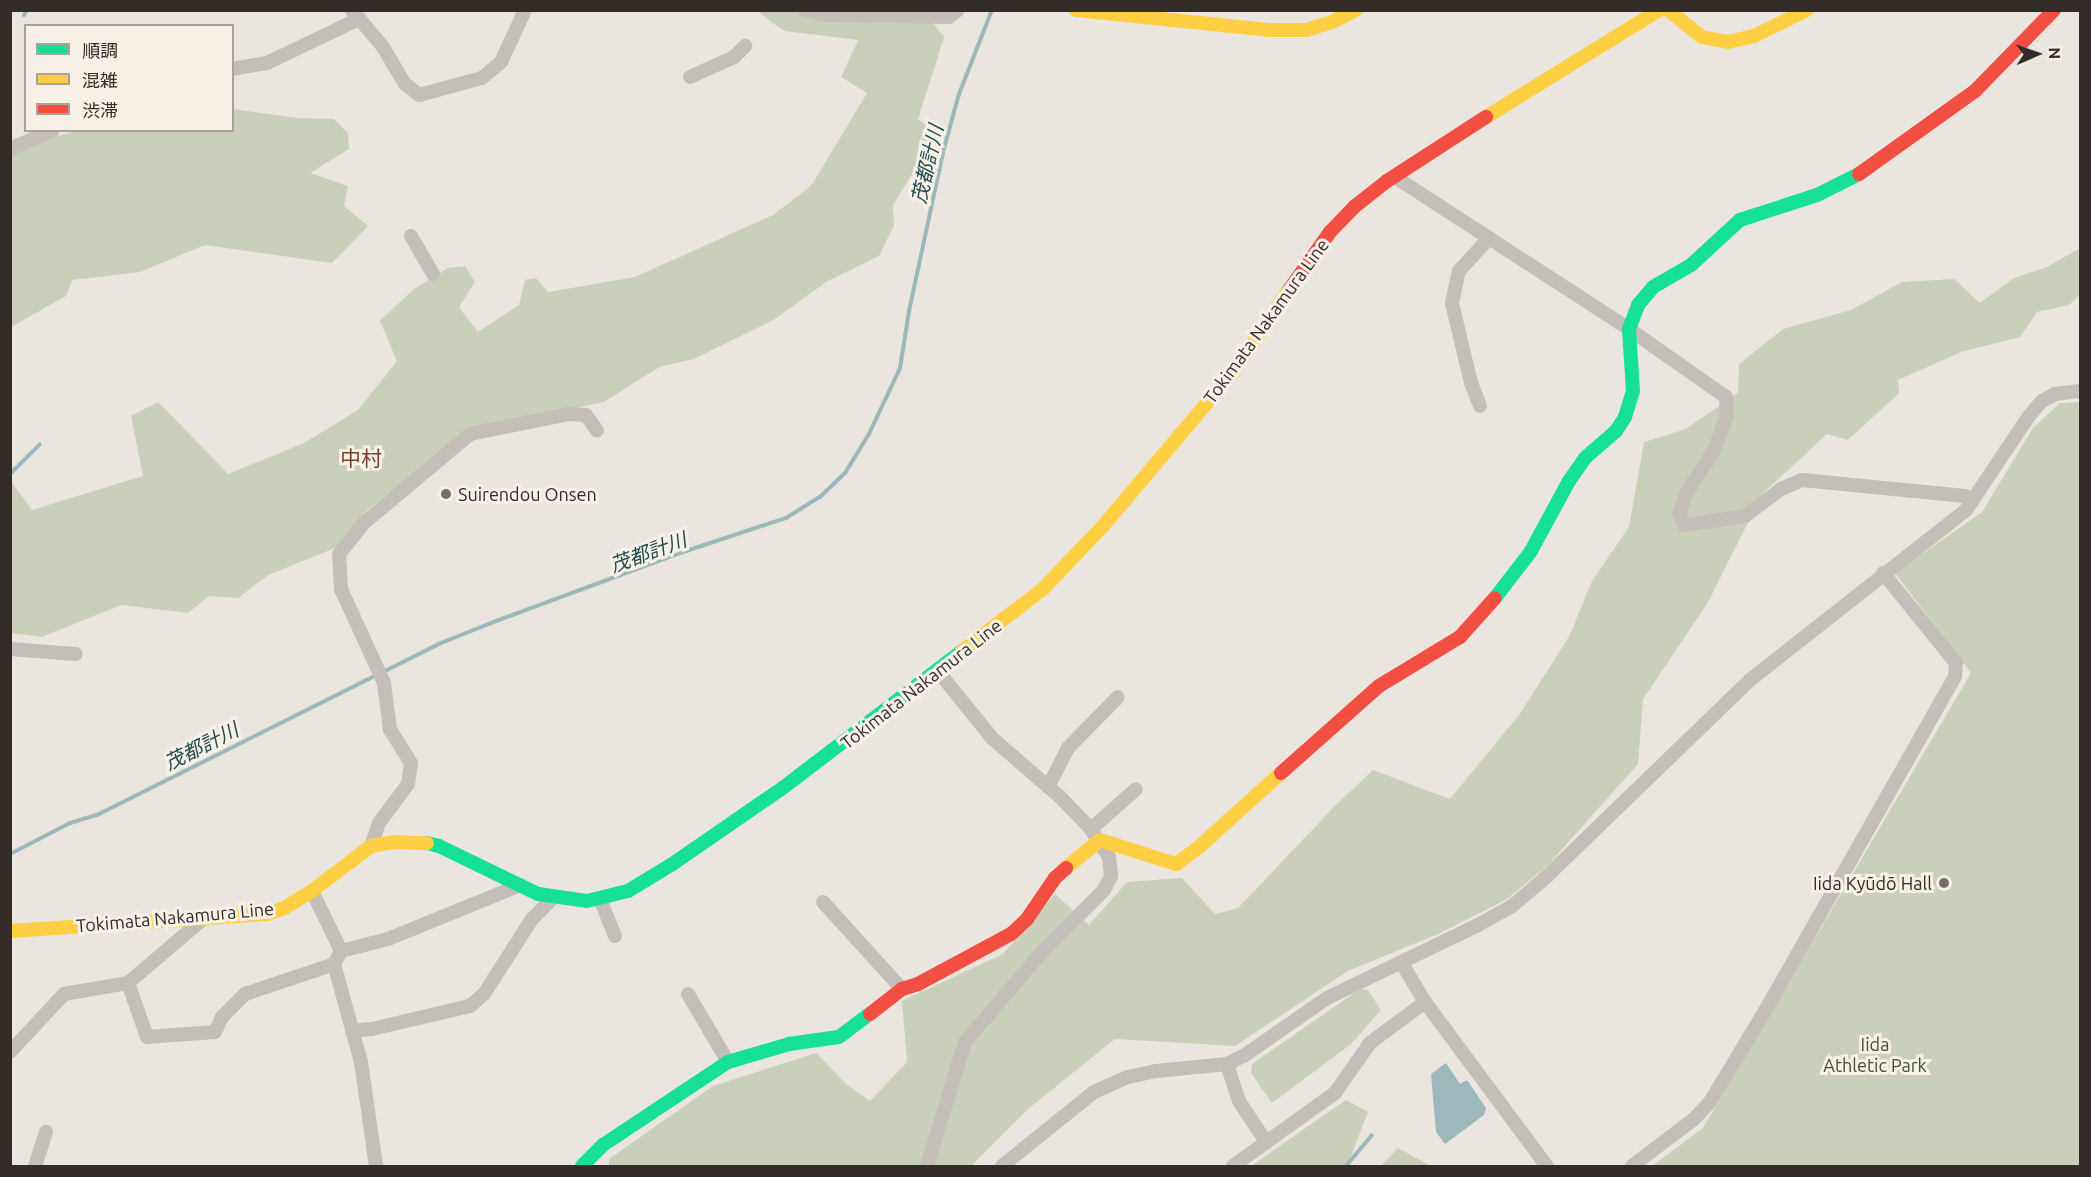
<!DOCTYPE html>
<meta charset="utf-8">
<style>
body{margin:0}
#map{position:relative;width:2091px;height:1177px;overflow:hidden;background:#eae5df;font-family:Ubuntu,"Noto Sans JP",sans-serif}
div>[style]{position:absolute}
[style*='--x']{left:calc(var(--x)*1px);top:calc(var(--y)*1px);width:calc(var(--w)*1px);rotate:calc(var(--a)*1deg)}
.green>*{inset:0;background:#cacfba}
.water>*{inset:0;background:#9cb8ba}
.stream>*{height:4px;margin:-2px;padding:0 2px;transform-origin:2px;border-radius:2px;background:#9cb8ba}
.street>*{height:14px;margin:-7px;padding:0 7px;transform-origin:7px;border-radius:7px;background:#c3beb8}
.fast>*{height:14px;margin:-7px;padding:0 7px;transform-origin:7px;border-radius:7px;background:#16e098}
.slow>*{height:14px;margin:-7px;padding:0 7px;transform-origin:7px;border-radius:7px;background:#ffcf43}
.jam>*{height:14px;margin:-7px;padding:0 7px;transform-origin:7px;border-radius:7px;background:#f24e42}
.dots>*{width:16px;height:16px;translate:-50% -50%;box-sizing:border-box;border:3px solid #f7f0e6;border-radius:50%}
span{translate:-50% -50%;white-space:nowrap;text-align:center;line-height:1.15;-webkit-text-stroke:6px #f7f0e6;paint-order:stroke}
.street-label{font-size:18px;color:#332b27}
.poi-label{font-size:18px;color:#332b27}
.left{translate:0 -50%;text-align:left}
.right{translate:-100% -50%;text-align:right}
.park-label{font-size:18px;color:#414f2d}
.water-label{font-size:20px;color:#204b51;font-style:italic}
.quarter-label{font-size:21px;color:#7b3f27}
.frame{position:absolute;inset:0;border:12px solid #332b27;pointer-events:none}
.legend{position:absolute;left:24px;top:24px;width:210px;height:108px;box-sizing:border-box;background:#f7f0e6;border:2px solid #a9a19a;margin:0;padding:8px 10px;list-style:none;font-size:18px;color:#332b27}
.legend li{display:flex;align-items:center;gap:12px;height:30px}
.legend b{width:30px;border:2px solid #a9a19a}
.north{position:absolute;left:2007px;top:24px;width:60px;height:60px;-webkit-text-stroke:4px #f7f0e6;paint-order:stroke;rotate:88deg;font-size:16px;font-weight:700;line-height:24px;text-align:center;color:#332b27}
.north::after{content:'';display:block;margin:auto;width:21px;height:27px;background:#332b27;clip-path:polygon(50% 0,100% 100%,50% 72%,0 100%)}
</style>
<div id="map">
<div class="green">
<div style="clip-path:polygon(757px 11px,923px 11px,944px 37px,918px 119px,937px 134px,893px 205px,894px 225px,879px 256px,826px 282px,775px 319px,694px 359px,659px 367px,604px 402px,469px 430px,366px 511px,335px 548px,268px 575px,238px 598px,209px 596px,188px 613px,121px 605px,42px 637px,11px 633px,10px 480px,32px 510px,143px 476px,131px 416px,158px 402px,228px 474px,304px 443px,358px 410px,397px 361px,380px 321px,414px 289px,448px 268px,465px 266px,475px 282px,459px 307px,478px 332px,519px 305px,525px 280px,536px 278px,548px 292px,635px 277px,773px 215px,811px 186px,867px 93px,841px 77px,858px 40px,784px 31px)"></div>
<div style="clip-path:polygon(233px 109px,297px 118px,334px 119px,348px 133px,349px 149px,310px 173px,348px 186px,344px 206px,368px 226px,332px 263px,205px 245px,140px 272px,72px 280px,66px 296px,11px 327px,11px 156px,51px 138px,76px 131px,232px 130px)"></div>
<div style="clip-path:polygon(2080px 248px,2080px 295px,2069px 305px,2037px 312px,2020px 337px,1961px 352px,1898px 380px,1899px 393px,1848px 440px,1827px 434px,1763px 493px,1707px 604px,1643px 699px,1638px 764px,1548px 865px,1507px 899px,1438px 934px,1348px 971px,1235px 1046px,1115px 1039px,1028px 1109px,971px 1166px,609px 1166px,609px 1159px,713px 1086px,816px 1053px,847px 1085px,870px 1101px,907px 1062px,902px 1001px,1003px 954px,1055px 894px,1089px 925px,1127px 882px,1182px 878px,1215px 914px,1238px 908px,1336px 805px,1373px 770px,1450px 799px,1519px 715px,1569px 637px,1592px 581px,1629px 527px,1644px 442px,1686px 429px,1738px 393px,1739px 364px,1783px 329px,1851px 310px,1902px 282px,1954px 279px,1980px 303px,2014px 278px,2047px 267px)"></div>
<div style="clip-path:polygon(2080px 402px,2080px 1166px,1652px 1166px,1703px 1128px,1971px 673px,1895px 573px,1982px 512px,2033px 428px,2060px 403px)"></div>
<div style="clip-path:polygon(1360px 989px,1368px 990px,1381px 1010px,1351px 1044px,1272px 1103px,1251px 1073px,1252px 1064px)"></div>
<div style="clip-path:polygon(1346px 1100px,1368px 1112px,1347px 1166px,1251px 1166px)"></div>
<div style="clip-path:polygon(1398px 1148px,1431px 1166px,1381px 1166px)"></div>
</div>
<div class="water">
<div style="clip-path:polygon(1446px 1063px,1460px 1084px,1467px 1080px,1486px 1108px,1484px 1115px,1445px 1144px,1436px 1132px,1431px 1074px)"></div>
</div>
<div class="stream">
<div style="--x:24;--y:15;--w:6;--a:-59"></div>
<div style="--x:10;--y:474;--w:42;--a:-45"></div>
<div style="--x:383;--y:672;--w:65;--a:-26.6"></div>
<div style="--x:441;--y:643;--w:59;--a:-21.8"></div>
<div style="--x:496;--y:621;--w:196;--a:-20.3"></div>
<div style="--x:680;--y:553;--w:112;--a:-18.3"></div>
<div style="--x:786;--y:518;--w:40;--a:-32"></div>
<div style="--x:820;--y:497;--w:35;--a:-44"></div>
<div style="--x:845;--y:473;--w:46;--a:-58.4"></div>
<div style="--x:869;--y:434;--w:73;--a:-64.8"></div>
<div style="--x:900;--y:368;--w:58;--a:-81"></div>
<div style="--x:909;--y:311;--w:163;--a:-77.9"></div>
<div style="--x:943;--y:152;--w:60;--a:-74.6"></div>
<div style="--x:959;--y:94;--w:90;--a:-68.6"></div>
<div style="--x:10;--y:854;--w:68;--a:-27.3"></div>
<div style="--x:70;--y:823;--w:28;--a:-17"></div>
<div style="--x:97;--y:815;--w:313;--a:-26.6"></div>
<div style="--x:1346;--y:1166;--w:40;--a:-50"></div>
</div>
<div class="street">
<div style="--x:352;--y:10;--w:48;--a:50"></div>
<div style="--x:383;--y:47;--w:43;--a:59.3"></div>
<div style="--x:405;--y:84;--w:18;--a:38"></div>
<div style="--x:419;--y:95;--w:65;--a:-15.1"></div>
<div style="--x:482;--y:78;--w:25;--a:-40"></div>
<div style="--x:501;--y:62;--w:57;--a:-65.2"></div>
<div style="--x:805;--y:10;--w:22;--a:13"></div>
<div style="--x:826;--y:15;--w:123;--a:0.9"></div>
<div style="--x:949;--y:17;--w:11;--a:-38"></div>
<div style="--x:232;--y:69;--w:36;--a:-10"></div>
<div style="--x:267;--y:63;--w:102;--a:-25.6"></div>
<div style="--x:690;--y:77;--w:48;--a:-24.4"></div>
<div style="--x:734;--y:57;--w:16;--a:-45"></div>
<div style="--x:10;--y:149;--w:47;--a:-23.8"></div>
<div style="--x:1395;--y:177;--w:279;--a:33"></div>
<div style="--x:1629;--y:329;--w:118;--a:35"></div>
<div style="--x:1726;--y:397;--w:19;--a:87"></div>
<div style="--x:1727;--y:416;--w:39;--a:111"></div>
<div style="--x:1713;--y:452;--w:48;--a:123"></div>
<div style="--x:1687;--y:492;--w:23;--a:110"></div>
<div style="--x:1679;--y:514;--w:13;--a:61"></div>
<div style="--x:1685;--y:525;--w:61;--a:-8.5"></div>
<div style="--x:1745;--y:516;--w:45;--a:-36.9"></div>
<div style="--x:1781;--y:489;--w:23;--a:-23"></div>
<div style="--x:1802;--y:480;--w:164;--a:5.6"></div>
<div style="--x:1965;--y:496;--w:9;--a:41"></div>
<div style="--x:411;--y:236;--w:44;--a:59.9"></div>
<div style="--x:1480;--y:406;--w:25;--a:-111"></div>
<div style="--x:1471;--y:383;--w:82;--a:-103.4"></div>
<div style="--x:1452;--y:303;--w:33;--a:-78"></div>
<div style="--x:1459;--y:271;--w:45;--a:-47.7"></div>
<div style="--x:10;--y:649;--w:66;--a:4.3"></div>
<div style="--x:1048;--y:787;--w:44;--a:-62.9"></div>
<div style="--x:1068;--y:748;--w:71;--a:-45.6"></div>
<div style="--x:1091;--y:829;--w:60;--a:-41.6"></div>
<div style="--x:371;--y:846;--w:24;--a:-71"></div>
<div style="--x:379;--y:823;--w:49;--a:-53.4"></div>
<div style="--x:408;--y:784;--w:21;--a:-82"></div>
<div style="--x:411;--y:763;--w:39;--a:-122"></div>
<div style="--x:390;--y:730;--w:47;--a:-97.3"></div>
<div style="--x:384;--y:683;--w:103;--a:-114.6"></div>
<div style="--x:341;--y:589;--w:35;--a:-93"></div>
<div style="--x:339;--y:554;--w:40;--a:-51"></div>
<div style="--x:364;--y:523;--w:138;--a:-40"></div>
<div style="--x:470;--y:434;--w:100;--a:-11.5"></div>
<div style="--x:568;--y:414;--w:18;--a:3"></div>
<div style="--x:586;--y:415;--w:19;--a:55"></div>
<div style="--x:312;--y:891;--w:67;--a:64.2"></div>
<div style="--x:341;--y:951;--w:15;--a:118"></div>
<div style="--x:334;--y:964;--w:102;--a:74.6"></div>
<div style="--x:361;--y:1062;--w:105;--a:81.8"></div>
<div style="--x:600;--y:899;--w:40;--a:68"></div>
<div style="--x:823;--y:902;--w:118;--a:47.8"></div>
<div style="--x:341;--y:951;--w:49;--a:-14.3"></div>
<div style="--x:388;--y:939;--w:143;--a:-22.2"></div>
<div style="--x:1401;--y:962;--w:47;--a:59"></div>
<div style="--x:1425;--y:1002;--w:204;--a:53.4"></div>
<div style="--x:128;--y:983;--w:57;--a:70.6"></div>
<div style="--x:147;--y:1037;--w:68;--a:-4.2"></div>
<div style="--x:215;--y:1032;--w:17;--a:-65"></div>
<div style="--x:222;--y:1017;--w:33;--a:-45"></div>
<div style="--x:245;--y:994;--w:94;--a:-18.6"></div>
<div style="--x:688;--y:994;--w:79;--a:59.5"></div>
<div style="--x:352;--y:1031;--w:20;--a:-6"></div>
<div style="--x:372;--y:1029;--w:101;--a:-13.2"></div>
<div style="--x:470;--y:1006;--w:18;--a:-41"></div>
<div style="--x:484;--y:994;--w:89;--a:-57.4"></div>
<div style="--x:532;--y:919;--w:30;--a:-45"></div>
<div style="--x:10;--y:1052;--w:79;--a:-47"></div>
<div style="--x:64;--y:994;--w:65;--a:-9.8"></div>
<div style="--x:128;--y:983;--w:99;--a:-40.5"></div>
<div style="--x:1227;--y:1064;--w:39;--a:72"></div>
<div style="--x:1239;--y:1101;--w:49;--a:56.6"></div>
<div style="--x:35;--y:1166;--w:36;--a:-72"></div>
<div style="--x:927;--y:1166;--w:130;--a:-73"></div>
<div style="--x:965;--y:1042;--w:117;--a:-49.5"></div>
<div style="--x:1041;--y:953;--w:89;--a:-45"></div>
<div style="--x:1104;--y:890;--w:16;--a:-63"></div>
<div style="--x:1111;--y:876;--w:19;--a:-96"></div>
<div style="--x:1109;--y:857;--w:33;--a:-123"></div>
<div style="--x:1091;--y:829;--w:45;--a:-134.1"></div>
<div style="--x:1060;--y:797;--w:90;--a:-139.1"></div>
<div style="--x:992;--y:738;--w:86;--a:-128.9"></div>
<div style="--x:1002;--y:1166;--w:118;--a:-38.8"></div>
<div style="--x:1094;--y:1092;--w:37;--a:-24"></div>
<div style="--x:1128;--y:1077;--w:29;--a:-12"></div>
<div style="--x:1156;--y:1071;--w:71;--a:-5.6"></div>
<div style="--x:1227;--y:1064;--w:20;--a:-27"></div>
<div style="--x:1245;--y:1055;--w:100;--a:-34.8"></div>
<div style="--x:1327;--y:998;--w:168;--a:-25.8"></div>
<div style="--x:1478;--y:925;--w:39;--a:-29"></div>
<div style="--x:1512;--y:906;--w:42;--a:-40.2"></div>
<div style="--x:1544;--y:879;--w:286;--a:-44"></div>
<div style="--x:1750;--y:680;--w:275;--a:-38.2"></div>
<div style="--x:1966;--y:510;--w:113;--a:-56.2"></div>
<div style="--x:2029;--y:416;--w:20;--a:-49"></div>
<div style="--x:2042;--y:401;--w:15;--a:-28"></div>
<div style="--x:2055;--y:394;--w:25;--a:-7"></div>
<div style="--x:1233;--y:1166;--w:125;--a:-35.6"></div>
<div style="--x:1335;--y:1093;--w:61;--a:-55"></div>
<div style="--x:1370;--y:1043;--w:69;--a:-36.7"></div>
<div style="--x:1632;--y:1166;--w:78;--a:-37.2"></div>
<div style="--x:1694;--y:1119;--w:23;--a:-47"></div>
<div style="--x:1710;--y:1102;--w:106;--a:-58.9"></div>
<div style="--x:1765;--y:1011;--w:385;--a:-60.4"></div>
<div style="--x:1955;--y:676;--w:13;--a:-86"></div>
<div style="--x:1956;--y:663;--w:116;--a:-129"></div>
</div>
<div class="fast">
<div style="--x:1495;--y:598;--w:59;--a:-52.5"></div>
<div style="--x:1531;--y:551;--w:80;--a:-61.5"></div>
<div style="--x:1569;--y:481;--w:28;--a:-55"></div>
<div style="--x:1585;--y:458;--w:41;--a:-41.1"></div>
<div style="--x:1616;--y:431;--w:17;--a:-57"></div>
<div style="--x:1625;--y:417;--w:27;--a:-73"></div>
<div style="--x:1633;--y:391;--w:62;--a:-93.7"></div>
<div style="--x:1629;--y:329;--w:26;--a:-69"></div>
<div style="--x:1638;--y:305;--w:23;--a:-50"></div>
<div style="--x:1653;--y:287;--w:44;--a:-30.1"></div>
<div style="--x:1691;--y:265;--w:67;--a:-42.6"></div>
<div style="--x:1740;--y:220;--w:81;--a:-18"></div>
<div style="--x:1817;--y:195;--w:47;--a:-26.6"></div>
<div style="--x:427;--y:843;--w:12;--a:14"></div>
<div style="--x:439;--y:846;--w:110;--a:25.9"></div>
<div style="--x:538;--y:894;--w:49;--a:8.1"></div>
<div style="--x:587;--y:901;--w:42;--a:-13.7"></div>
<div style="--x:628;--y:891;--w:50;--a:-31.2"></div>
<div style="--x:671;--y:865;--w:137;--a:-34.6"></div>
<div style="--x:784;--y:787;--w:224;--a:-37.4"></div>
<div style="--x:582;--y:1166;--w:30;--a:-45"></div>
<div style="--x:603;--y:1145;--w:150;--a:-33.6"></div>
<div style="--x:728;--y:1062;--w:64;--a:-16.4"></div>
<div style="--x:789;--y:1044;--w:50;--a:-8"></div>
<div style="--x:839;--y:1037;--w:39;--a:-37"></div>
</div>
<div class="slow">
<div style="--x:1076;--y:10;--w:193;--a:5.9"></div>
<div style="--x:1268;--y:30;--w:38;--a:0"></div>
<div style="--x:1306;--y:30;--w:27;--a:-17"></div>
<div style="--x:1332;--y:22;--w:27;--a:-27"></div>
<div style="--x:1668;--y:10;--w:43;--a:38.5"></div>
<div style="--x:1702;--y:37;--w:26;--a:11"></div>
<div style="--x:1728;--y:42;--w:27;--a:-13"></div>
<div style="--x:1754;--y:36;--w:59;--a:-26.1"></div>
<div style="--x:1486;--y:117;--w:203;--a:-31.7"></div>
<div style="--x:962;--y:651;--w:102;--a:-37.4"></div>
<div style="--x:1043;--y:589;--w:87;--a:-46.4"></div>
<div style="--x:1103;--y:526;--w:202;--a:-49.8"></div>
<div style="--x:1233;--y:372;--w:99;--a:-55.7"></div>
<div style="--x:1066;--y:868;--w:44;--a:-39.5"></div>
<div style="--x:1100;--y:840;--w:80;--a:17.5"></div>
<div style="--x:1176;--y:864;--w:29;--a:-36"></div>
<div style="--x:1199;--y:847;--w:110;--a:-42.1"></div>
<div style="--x:10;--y:931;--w:258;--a:-3.8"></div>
<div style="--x:267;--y:914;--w:18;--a:-19"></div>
<div style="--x:284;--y:908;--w:33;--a:-31"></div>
<div style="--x:312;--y:891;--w:74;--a:-37.3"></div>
<div style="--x:371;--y:846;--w:23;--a:-10"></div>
<div style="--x:394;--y:842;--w:33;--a:2"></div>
</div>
<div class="jam">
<div style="--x:1859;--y:174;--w:143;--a:-35.6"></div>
<div style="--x:1975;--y:91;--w:113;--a:-45.7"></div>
<div style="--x:1289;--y:290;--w:71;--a:-54.7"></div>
<div style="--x:1330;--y:232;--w:35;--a:-46"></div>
<div style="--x:1354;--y:207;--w:42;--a:-38.2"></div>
<div style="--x:1387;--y:181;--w:118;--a:-32.9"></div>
<div style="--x:1281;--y:773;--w:131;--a:-41.6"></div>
<div style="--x:1379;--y:686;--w:95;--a:-31.2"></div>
<div style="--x:1460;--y:637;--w:52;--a:-48.1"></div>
<div style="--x:870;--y:1014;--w:41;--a:-38"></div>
<div style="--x:902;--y:989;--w:17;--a:-17"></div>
<div style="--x:918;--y:984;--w:106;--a:-28.3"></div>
<div style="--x:1011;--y:934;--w:22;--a:-43"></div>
<div style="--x:1027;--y:919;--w:50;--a:-55.7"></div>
<div style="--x:1055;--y:878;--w:15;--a:-42"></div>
</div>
<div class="dots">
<div style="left:446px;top:494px;background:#736c67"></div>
<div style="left:1944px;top:883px;background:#736c67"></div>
</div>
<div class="street-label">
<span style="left:1266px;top:321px;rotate:-54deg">Tokimata Nakamura Line</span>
<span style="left:921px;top:684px;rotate:-38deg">Tokimata Nakamura Line</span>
<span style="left:175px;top:917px;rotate:-5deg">Tokimata Nakamura Line</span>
</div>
<div class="poi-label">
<span class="left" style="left:458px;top:494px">Suirendou Onsen</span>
<span class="right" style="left:1932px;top:883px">Iida Kyūdō Hall</span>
</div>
<div class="park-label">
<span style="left:1875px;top:1055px">Iida<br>Athletic Park</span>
</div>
<div class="water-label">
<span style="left:927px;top:164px;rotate:-77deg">茂都計川</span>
<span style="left:648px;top:552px;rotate:-20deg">茂都計川</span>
<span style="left:201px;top:746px;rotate:-27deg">茂都計川</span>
</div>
<div class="quarter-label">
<span style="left:361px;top:458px">中村</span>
</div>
<div class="frame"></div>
<ul class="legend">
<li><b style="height:8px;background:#16e098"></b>順調</li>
<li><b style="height:8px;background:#ffcf43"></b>混雑</li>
<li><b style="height:8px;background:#f24e42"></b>渋滞</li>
</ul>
<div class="north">N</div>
</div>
